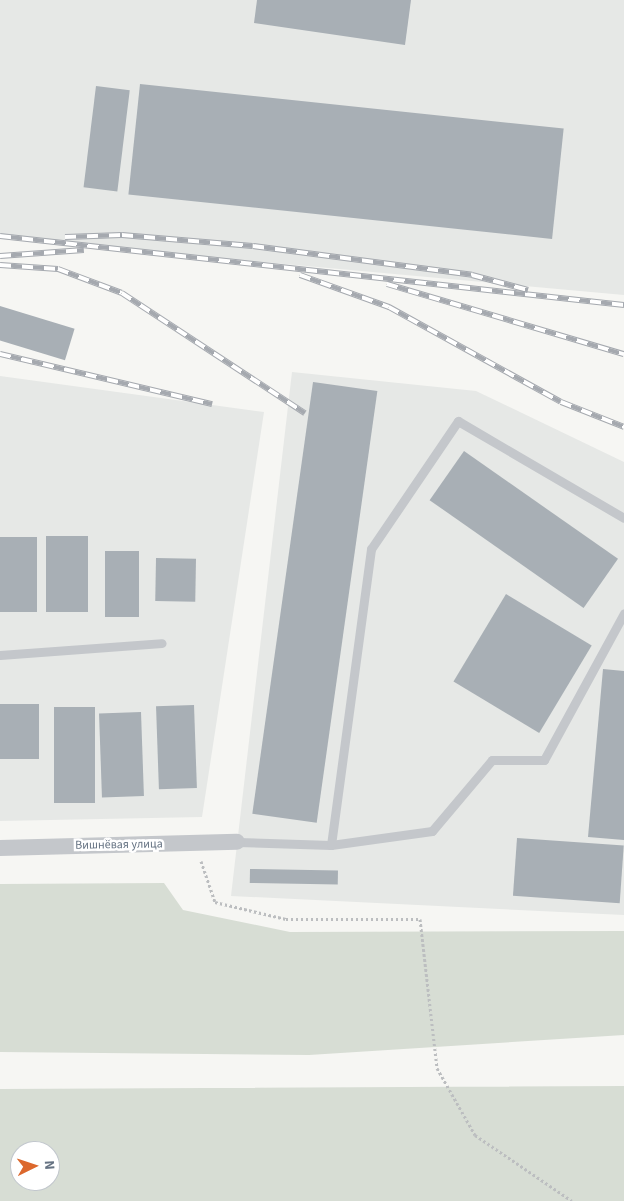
<!DOCTYPE html>
<meta charset="utf-8">
<style>
body{margin:0}
#map{position:relative;width:624px;height:1201px;overflow:hidden;background:#f6f6f3;font-family:"Source Sans 3",sans-serif}
div>[style]{position:absolute}
[style*='--x']{left:calc(var(--x)*1px);top:calc(var(--y)*1px);width:calc(var(--w)*1px);rotate:calc(var(--a)*1deg)}
.built>*{inset:0;background:#e6e8e6}
.green>*{inset:0;background:#d7ddd4}
.building>*{inset:0;background:#a8afb5;transform-origin:0 0}
.path>*{height:3px;margin-top:-1.5px;transform-origin:0;background:repeating-linear-gradient(90deg,#bcbec0 0 2.5px,transparent 0 5px)}
.lane>*{height:9px;margin:-4.5px;padding:0 4.5px;transform-origin:4.5px;border-radius:4.5px;background:#c4c7cb}
.street>*{height:16px;margin:-8px;padding:0 8px;transform-origin:8px;border-radius:8px;background:#c4c7cb}
.rail>*{height:5.5px;margin-top:-2.75px;transform-origin:0;background:repeating-linear-gradient(90deg,#fff 0 11px,#a5a9af 0 22px);box-sizing:border-box;border-block:1px solid #a5a9af}
span{translate:-50% -50%;white-space:nowrap;text-align:center;line-height:1.15;-webkit-text-stroke:5px #fff;paint-order:stroke}
.street-label{font-size:12px;color:#667383}
.north{position:absolute;left:10px;top:1141px;width:50px;height:50px;box-sizing:border-box;background:#fff;border:1px solid #c2c7cd;border-radius:50%;rotate:86deg;font-size:14px;font-weight:700;line-height:20px;text-align:center;color:#667383}
.north::after{content:'';display:block;margin:auto;width:18px;height:22px;background:#dc682d;clip-path:polygon(50% 0,100% 100%,50% 72%,0 100%)}
</style>
<div id="map">
<div class="built">
<div style="clip-path:polygon(0 0,624px 0,624px 295px,0 238px)"></div>
<div style="clip-path:polygon(292px 372px,476px 391px,624px 462px,624px 915px,231px 896px)"></div>
<div style="clip-path:polygon(0 376px,264px 412px,202px 817px,0 821px)"></div>
</div>
<div class="green">
<div style="clip-path:polygon(164px 883px,183px 910px,290px 932px,624px 931px,624px 1035px,309px 1055px,0 1052px,0 884px)"></div>
<div style="clip-path:polygon(evenodd,624px 1086px,624px 1201px,0 1201px,0 1089px,624px 1086px,20px 1151px,50px 1151px,50px 1181px,20px 1181px,20px 1151px)"></div>
</div>
<div class="building">
<div style="clip-path:polygon(257px 0,411px 0,405px 45px,254px 23px)"></div>
<div style="left:140px;top:84px;width:426px;height:111px;rotate:6deg"></div>
<div style="left:96px;top:86px;width:34px;height:102px;rotate:7deg"></div>
<div style="left:0;top:306px;width:78px;height:33px;rotate:17deg"></div>
<div style="left:313px;top:382px;width:65px;height:436px;rotate:8deg"></div>
<div style="left:464px;top:451px;width:188px;height:60px;rotate:35deg"></div>
<div style="left:46px;top:536px;width:42px;height:76px"></div>
<div style="left:0;top:537px;width:37px;height:75px"></div>
<div style="left:105px;top:551px;width:34px;height:66px"></div>
<div style="left:156px;top:558px;width:40px;height:43px;rotate:1deg"></div>
<div style="left:506px;top:594px;width:100px;height:102px;rotate:31deg"></div>
<div style="clip-path:polygon(603px 669px,624px 671px,624px 840px,588px 837px)"></div>
<div style="left:39px;top:704px;width:55px;height:39px;rotate:90deg"></div>
<div style="left:194px;top:705px;width:83px;height:38px;rotate:88deg"></div>
<div style="left:54px;top:707px;width:41px;height:96px"></div>
<div style="left:141px;top:712px;width:84px;height:42px;rotate:88deg"></div>
<div style="left:517px;top:838px;width:107px;height:58px;rotate:4deg"></div>
<div style="left:250px;top:869px;width:88px;height:14px;rotate:1deg"></div>
</div>
<div class="path">
<div style="--x:201;--y:861;--w:43;--a:71.1"></div>
<div style="--x:215;--y:902;--w:73;--a:13.5"></div>
<div style="--x:286;--y:919;--w:134;--a:0"></div>
<div style="--x:420;--y:919;--w:150;--a:83.5"></div>
<div style="--x:437;--y:1068;--w:77;--a:60.4"></div>
<div style="--x:475;--y:1135;--w:117;--a:34.2"></div>
</div>
<div class="lane">
<div style="--x:0;--y:655;--w:162;--a:-4.2"></div>
<div style="--x:237;--y:842;--w:94;--a:1.8"></div>
<div style="--x:331;--y:845;--w:102;--a:-7.9"></div>
<div style="--x:432;--y:831;--w:93;--a:-49.8"></div>
<div style="--x:492;--y:760;--w:52;--a:0"></div>
<div style="--x:544;--y:760;--w:167;--a:-61.4"></div>
<div style="--x:331;--y:845;--w:299;--a:-82.3"></div>
<div style="--x:371;--y:549;--w:155;--a:-55.8"></div>
<div style="--x:458;--y:421;--w:192;--a:30.3"></div>
</div>
<div class="street">
<div style="--x:0;--y:848;--w:237;--a:-1.5"></div>
</div>
<div class="rail">
<div style="--x:0;--y:236;--w:628;--a:6.31"></div>
<div style="--x:65;--y:237;--w:57;--a:-2"></div>
<div style="--x:122;--y:235;--w:131;--a:4.8"></div>
<div style="--x:253;--y:246;--w:221;--a:7.5"></div>
<div style="--x:472;--y:275;--w:58;--a:15"></div>
<div style="--x:0;--y:256;--w:84;--a:-4.1"></div>
<div style="--x:0;--y:265;--w:58;--a:3.9"></div>
<div style="--x:58;--y:269;--w:68;--a:20.6"></div>
<div style="--x:122;--y:293;--w:219;--a:33.3"></div>
<div style="--x:300;--y:275;--w:95;--a:19.8"></div>
<div style="--x:389;--y:307;--w:196;--a:28.9"></div>
<div style="--x:561;--y:402;--w:68;--a:21.6"></div>
<div style="--x:387;--y:284;--w:247;--a:16.5"></div>
<div style="--x:0;--y:354;--w:218;--a:13.3"></div>
</div>
<div class="street-label">
<span style="left:119px;top:845px;rotate:-1deg">Вишнёвая улица</span>
</div>
<div class="north">N</div>
</div>
